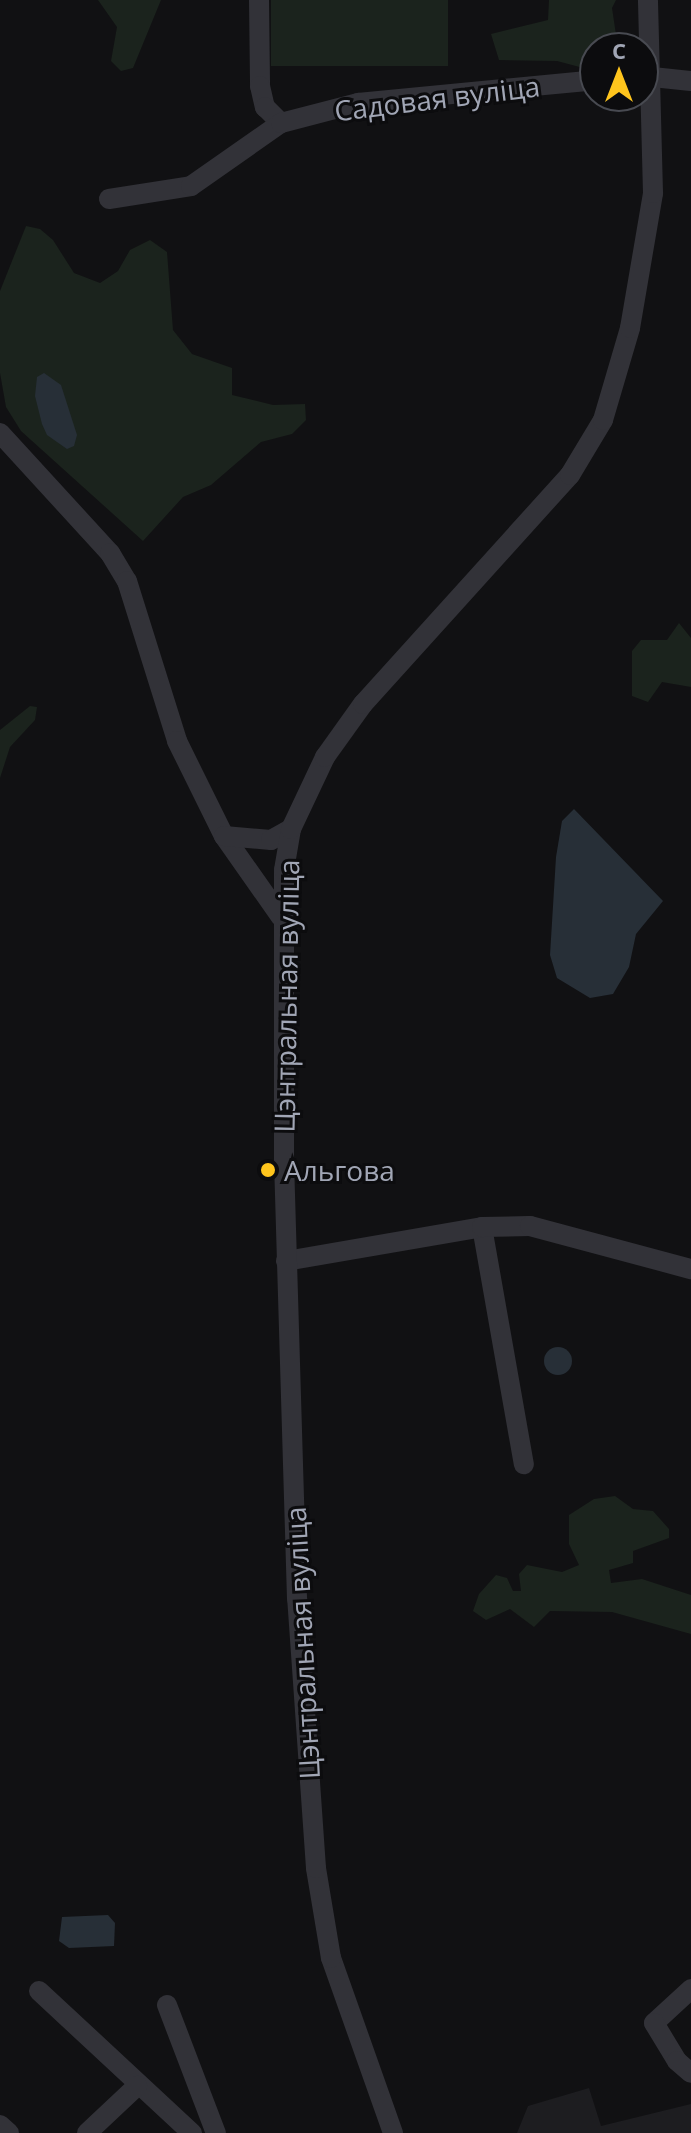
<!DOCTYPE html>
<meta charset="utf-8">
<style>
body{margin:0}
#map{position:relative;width:691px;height:2133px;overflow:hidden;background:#111113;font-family:"Open Sans",sans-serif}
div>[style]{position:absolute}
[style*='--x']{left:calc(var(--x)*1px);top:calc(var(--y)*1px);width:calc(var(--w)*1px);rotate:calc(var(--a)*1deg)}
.built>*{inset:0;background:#1d1d20}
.green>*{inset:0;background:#1b231d;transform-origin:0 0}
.water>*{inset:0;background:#272f37}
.round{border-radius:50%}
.minor>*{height:20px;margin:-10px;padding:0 10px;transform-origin:10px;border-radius:10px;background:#323238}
.dots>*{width:22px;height:22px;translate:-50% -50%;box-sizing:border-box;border:4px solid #0c0c0e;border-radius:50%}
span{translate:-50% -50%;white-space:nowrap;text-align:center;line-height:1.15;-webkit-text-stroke:6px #0c0c0e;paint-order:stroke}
.street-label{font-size:28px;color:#a1a6b5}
.poi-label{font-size:28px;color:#a1a6b5}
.left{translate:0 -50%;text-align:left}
.north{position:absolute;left:579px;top:32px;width:80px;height:80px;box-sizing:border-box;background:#0c0c0e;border:2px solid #484a51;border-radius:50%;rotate:0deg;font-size:22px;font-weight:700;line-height:32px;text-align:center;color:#a1a6b5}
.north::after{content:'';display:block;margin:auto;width:28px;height:36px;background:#ffc51d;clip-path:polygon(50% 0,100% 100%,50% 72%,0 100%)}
</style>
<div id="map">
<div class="built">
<div style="clip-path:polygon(589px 2088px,601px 2126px,691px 2104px,691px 2133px,517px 2133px,528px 2106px)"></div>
</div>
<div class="green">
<div style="clip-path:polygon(98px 0,161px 0,133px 68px,121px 71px,111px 61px,117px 27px)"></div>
<div style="left:271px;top:0;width:177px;height:66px"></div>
<div style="clip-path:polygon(549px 0,616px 0,612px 8px,618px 48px,595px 48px,591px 70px,557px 61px,499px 60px,491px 34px,548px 20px)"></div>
<div style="clip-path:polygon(26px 226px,40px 229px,53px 240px,74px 273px,100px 283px,118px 271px,130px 250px,150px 240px,167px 252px,173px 330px,192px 354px,232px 368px,232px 395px,273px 405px,305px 404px,306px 420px,292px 434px,261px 442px,211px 485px,183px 497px,143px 541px,21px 431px,6px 407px,0 373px,0 291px)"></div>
<div style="clip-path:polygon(679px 623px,691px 638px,691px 687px,662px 682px,648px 702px,632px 696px,632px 651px,641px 640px,667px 640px)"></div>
<div style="clip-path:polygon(30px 706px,37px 707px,35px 720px,10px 747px,0 778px,0 730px)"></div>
<div style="clip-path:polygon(615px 1496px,633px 1509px,653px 1511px,669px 1529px,669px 1538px,633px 1551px,633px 1563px,609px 1570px,611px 1583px,642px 1579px,691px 1595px,691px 1634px,612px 1612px,550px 1611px,534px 1627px,510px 1609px,486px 1620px,473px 1611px,479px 1594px,496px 1575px,507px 1578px,513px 1591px,521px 1591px,519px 1574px,527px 1565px,562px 1572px,579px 1565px,569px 1544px,569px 1515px,594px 1499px)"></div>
</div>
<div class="water">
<div style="clip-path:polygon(44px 373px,61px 385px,77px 435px,74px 446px,67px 449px,47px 435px,42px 424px,35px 396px,37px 377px)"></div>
<div style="clip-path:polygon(574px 809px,663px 901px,636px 934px,629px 967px,613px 994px,590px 998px,557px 978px,550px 955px,556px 857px,562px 821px)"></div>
<div class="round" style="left:544px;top:1347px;width:28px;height:28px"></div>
<div style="clip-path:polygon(108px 1915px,115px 1923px,114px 1946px,69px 1948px,59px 1941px,62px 1917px)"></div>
</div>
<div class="minor">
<div style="--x:259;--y:0;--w:86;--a:89.3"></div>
<div style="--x:260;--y:86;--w:22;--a:77"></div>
<div style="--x:265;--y:107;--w:23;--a:45"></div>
<div style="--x:643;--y:76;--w:48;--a:5.9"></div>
<div style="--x:109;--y:199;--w:83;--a:-9"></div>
<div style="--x:191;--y:186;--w:110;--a:-35"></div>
<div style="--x:281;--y:123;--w:80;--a:-14.6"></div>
<div style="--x:358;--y:103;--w:238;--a:-5.5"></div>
<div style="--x:0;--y:433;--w:163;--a:47.5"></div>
<div style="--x:110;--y:553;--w:33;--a:59"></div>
<div style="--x:127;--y:581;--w:168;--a:72.6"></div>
<div style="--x:177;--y:741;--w:106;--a:63.7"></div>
<div style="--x:224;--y:836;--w:99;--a:54.9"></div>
<div style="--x:224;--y:836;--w:47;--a:4.9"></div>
<div style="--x:271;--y:840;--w:23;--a:-29"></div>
<div style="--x:482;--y:1227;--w:241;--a:80"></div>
<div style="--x:286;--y:1261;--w:199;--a:-9.8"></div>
<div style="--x:482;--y:1227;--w:48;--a:-1.2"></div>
<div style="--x:530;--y:1226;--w:167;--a:15"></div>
<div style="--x:691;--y:1989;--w:50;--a:137.4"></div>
<div style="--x:654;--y:2023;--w:44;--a:58.8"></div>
<div style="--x:677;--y:2061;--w:18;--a:41"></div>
<div style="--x:39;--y:1991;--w:209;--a:42.9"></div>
<div style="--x:167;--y:2005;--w:137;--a:69.1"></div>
<div style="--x:0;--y:2125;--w:12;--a:42"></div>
<div style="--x:87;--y:2133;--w:69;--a:-43.2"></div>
<div style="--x:393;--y:2133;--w:186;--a:-109.5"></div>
<div style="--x:331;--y:1958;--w:91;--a:-99.5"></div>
<div style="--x:316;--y:1868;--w:270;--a:-94"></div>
<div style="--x:297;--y:1599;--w:429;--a:-91.7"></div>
<div style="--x:284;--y:1170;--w:300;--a:-90"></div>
<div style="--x:284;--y:870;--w:42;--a:-80.3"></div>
<div style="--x:291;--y:829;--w:80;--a:-64.7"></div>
<div style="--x:325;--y:757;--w:65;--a:-54.4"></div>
<div style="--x:363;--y:704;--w:309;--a:-47.9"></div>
<div style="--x:570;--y:475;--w:64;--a:-59"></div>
<div style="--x:603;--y:420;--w:96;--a:-73.6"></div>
<div style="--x:630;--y:328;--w:137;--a:-80.3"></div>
<div style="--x:653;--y:193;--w:193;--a:-91.5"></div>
</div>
<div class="dots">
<div style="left:268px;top:1170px;background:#ffc51d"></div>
</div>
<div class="street-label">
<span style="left:437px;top:98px;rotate:-7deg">Садовая вуліца</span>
<span style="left:286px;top:996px;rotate:-89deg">Цэнтральная вуліца</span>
<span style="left:302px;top:1643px;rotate:-93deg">Цэнтральная вуліца</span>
</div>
<div class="poi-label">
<span class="left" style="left:284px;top:1170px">Альгова</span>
</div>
<div class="north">С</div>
</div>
